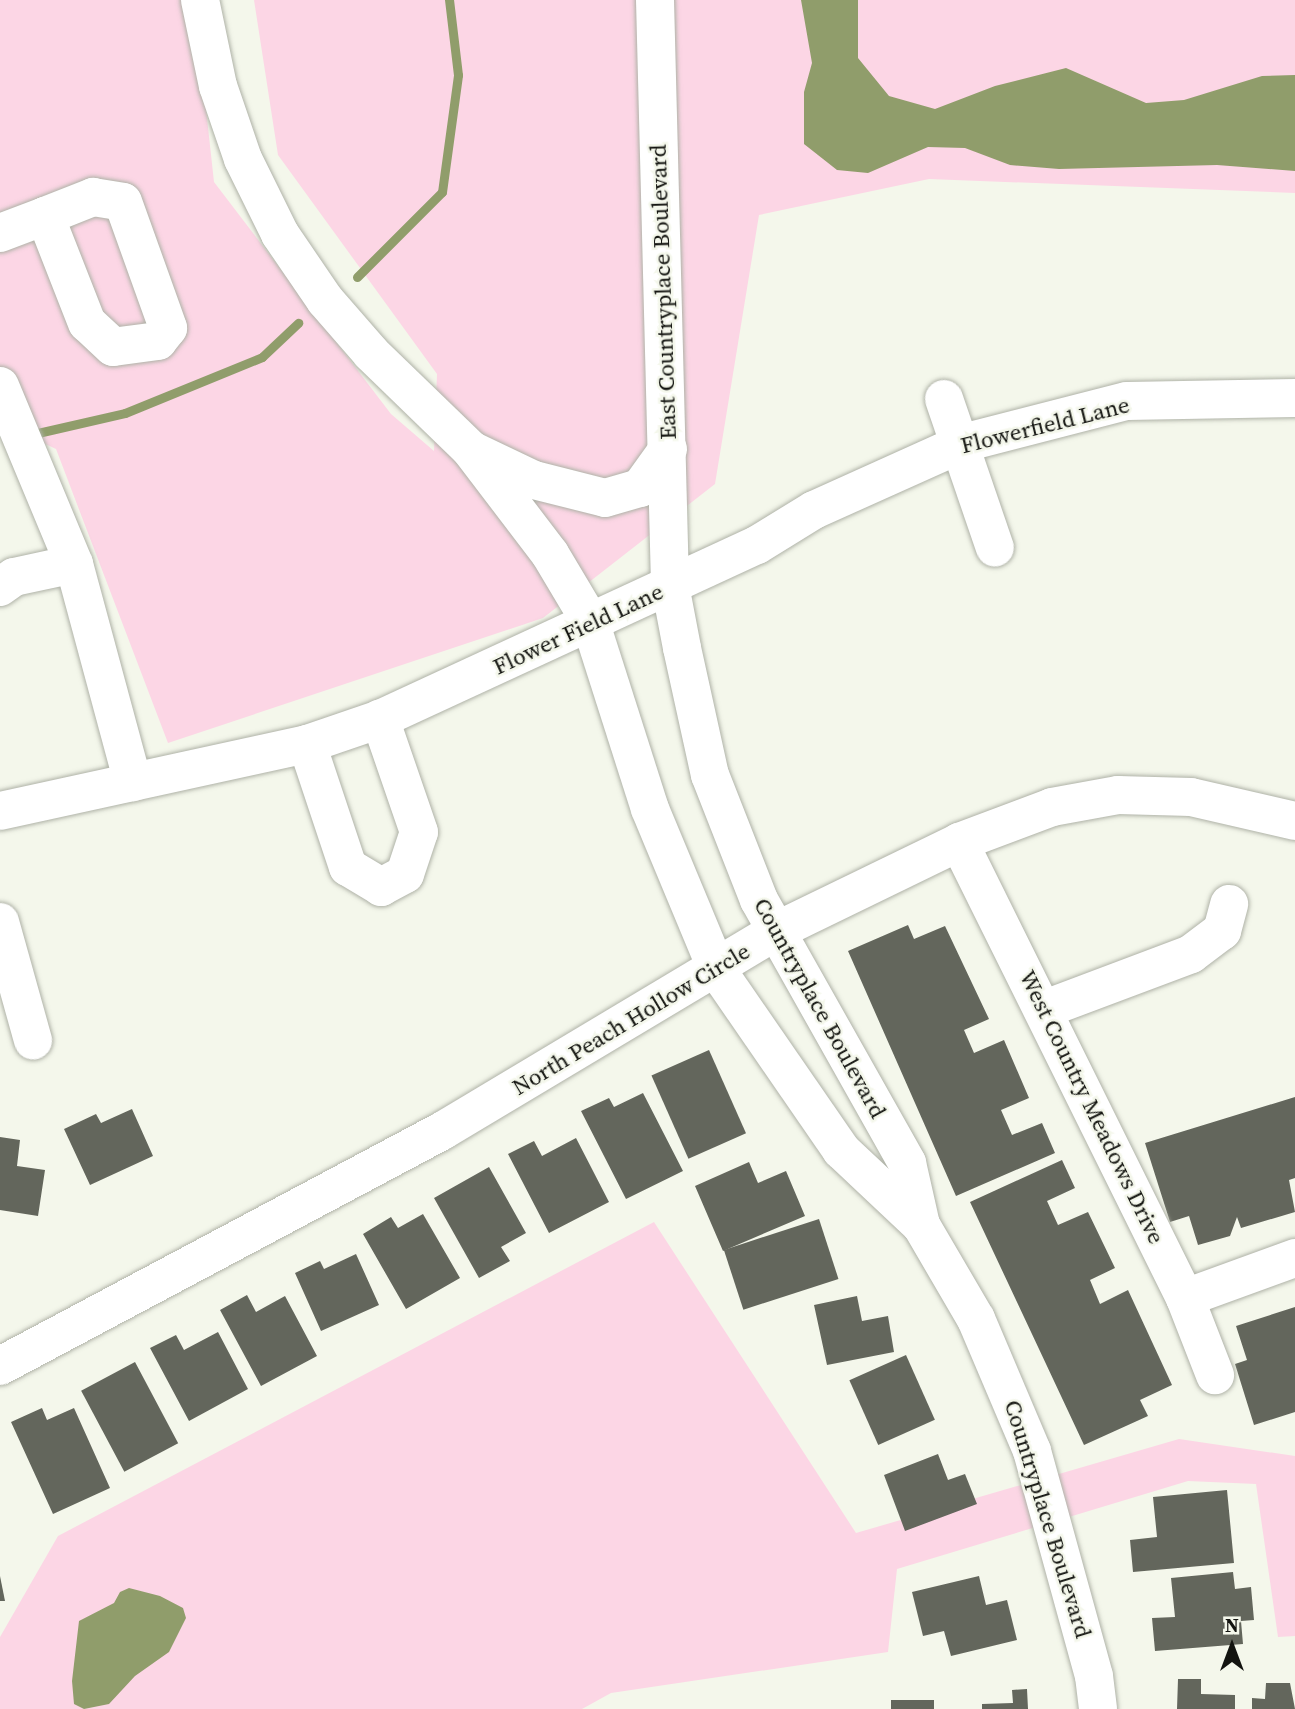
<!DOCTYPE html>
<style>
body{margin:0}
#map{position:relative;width:1295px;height:1709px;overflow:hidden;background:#f4f7eb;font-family:"Source Serif 4",serif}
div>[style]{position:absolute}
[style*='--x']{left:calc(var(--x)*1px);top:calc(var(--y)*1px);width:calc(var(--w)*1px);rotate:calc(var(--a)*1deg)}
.green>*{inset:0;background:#fcd6e5}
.water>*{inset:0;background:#909d6b}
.stream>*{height:9px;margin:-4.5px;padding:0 4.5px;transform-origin:4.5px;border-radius:4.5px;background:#909d6b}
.building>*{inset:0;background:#63665c;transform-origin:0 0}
.roads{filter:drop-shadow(0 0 2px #afb2a7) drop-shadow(0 0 2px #afb2a7)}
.minor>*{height:38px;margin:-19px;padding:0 19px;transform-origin:19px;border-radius:19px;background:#fff}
span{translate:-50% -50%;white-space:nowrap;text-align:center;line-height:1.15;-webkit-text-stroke:5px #f4f7eb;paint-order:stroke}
.street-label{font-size:23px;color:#131410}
.north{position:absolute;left:1197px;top:1611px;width:70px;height:70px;-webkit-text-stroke:5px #f4f7eb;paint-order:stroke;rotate:0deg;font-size:19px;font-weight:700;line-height:28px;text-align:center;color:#131410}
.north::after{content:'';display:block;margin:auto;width:24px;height:32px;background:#131410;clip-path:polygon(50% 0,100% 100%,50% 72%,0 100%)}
</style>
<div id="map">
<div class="green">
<i style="clip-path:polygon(0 0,194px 0,214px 182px,391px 414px,434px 451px,437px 374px,278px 155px,254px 0,1295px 0,1295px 193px,929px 179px,759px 215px,715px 484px,543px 618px,168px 743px,56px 449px,0 423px)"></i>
<i style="clip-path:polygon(654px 1222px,856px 1533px,1179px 1439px,1295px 1456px,1295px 1636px,1278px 1637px,1256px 1484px,1188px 1481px,897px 1569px,888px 1652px,611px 1693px,582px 1709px,0 1709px,0 1637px,58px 1536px)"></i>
</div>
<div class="water">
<i style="clip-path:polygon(801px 0,858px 0,858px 58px,889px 96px,935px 109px,995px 86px,1066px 68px,1146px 103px,1184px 100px,1262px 76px,1295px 75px,1295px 171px,1217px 165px,1059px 169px,1010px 165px,965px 148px,928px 147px,868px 173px,837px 170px,804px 144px,804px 92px,812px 63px)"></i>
<i style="clip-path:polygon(129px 1588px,160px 1596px,183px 1608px,186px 1618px,169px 1652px,135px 1676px,109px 1704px,84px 1709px,74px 1704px,72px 1681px,79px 1621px,114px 1603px,120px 1592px)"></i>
</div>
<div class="stream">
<i style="--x:357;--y:277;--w:120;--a:-45"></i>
<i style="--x:442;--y:192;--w:118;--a:-82.2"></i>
<i style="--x:458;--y:75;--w:76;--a:-96.8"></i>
<i style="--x:29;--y:435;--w:98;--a:-12.9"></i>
<i style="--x:125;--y:413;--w:148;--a:-22.2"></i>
<i style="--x:262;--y:357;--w:50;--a:-43.4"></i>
</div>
<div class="building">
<i style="clip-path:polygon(908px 925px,914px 939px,945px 926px,989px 1019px,964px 1030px,974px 1053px,1004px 1040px,1029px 1098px,1001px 1110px,1012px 1135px,1042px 1123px,1055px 1153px,956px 1196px,848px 951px)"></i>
<i style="left:709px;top:1050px;width:91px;height:63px;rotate:66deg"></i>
<i style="clip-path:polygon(643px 1093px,683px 1171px,626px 1199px,581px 1111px,609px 1098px,614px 1107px)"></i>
<i style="clip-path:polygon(1295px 1097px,1295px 1178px,1289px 1180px,1295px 1212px,1241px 1228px,1237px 1217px,1230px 1236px,1198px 1245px,1189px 1216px,1170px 1222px,1145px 1143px)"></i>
<i style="clip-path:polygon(132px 1109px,153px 1156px,90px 1185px,64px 1129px,96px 1114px,101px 1123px)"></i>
<i style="clip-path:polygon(0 1137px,20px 1140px,17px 1166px,45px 1170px,38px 1216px,0 1210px)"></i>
<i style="clip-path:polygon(576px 1138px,609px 1202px,549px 1233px,508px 1154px,534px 1141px,542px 1156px)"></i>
<i style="clip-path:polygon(1062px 1160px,1075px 1188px,1047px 1201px,1058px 1225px,1088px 1212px,1115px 1268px,1090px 1280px,1100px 1304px,1128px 1290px,1172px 1385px,1140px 1400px,1148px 1416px,1084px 1445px,970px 1202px)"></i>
<i style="clip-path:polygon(749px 1162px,758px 1183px,786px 1171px,805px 1216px,723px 1251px,695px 1186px)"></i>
<i style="clip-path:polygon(489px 1167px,526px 1233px,501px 1247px,510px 1261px,479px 1278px,434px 1198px)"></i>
<i style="clip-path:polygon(423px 1214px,460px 1278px,406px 1309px,363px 1234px,391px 1217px,398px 1228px)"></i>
<i style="left:819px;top:1219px;width:63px;height:100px;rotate:72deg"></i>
<i style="clip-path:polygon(356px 1254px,379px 1305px,321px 1331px,295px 1273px,320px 1261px,324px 1269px)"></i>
<i style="clip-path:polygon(247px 1295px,256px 1312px,285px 1296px,317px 1356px,261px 1386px,220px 1310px)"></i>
<i style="clip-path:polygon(857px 1296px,862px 1321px,888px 1316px,894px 1352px,827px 1365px,814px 1305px)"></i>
<i style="clip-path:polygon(1295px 1307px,1295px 1412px,1254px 1425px,1235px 1364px,1247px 1360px,1236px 1326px)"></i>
<i style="clip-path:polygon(218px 1332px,248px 1389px,189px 1421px,150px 1348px,176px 1335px,184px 1350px)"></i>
<i style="left:906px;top:1355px;width:71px;height:62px;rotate:66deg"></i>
<i style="left:135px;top:1362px;width:92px;height:61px;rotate:62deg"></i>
<i style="clip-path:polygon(42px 1408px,47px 1420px,74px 1408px,110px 1488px,53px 1514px,11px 1422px)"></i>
<i style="clip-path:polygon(938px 1454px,948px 1480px,965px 1474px,977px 1504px,905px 1531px,884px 1475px)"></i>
<i style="clip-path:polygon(1227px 1490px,1234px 1563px,1133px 1572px,1130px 1540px,1157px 1537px,1153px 1497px)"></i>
<i style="clip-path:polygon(1233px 1572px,1235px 1589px,1251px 1587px,1254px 1620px,1241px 1621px,1243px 1644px,1155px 1651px,1152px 1618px,1175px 1617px,1171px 1578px)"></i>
<i style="clip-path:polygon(0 1576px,5px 1601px,0 1601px)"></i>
<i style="clip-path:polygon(979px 1576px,986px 1605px,1007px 1600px,1017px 1640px,951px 1656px,944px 1631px,923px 1636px,912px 1592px)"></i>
<i style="clip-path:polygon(1178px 1679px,1201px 1679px,1201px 1694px,1235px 1695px,1235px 1709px,1177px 1709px)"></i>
<i style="clip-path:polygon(1266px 1683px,1290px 1683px,1295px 1709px,1252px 1709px,1252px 1698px,1265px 1699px)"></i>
<i style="clip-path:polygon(1027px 1689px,1028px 1709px,982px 1709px,982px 1704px,1013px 1703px,1012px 1690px)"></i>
<i style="left:891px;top:1700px;width:43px;height:9px"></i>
</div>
<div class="roads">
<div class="minor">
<i style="--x:200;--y:0;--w:88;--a:78.2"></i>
<i style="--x:218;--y:86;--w:77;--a:71.1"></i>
<i style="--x:243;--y:159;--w:84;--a:63.7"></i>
<i style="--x:280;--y:234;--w:80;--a:55.7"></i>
<i style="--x:325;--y:300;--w:70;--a:49"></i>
<i style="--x:371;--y:353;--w:138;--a:44.1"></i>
<i style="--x:470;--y:449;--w:132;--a:52.7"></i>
<i style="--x:550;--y:554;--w:78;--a:59.2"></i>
<i style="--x:590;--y:621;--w:197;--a:72.3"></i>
<i style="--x:650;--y:809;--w:174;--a:67.4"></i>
<i style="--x:717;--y:970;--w:219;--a:55.4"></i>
<i style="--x:841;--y:1150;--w:110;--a:43.2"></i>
<i style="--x:921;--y:1225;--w:109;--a:59.7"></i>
<i style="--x:976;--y:1319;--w:143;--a:67"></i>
<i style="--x:1032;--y:1451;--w:233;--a:74.6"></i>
<i style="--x:1094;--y:1676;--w:33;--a:83"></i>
<i style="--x:655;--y:0;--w:585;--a:88.53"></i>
<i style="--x:670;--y:585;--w:64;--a:79.2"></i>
<i style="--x:682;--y:648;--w:130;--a:77.6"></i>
<i style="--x:710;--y:775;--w:134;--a:68.6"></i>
<i style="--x:759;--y:900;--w:302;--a:60.6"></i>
<i style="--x:907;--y:1163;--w:64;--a:77.3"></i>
<i style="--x:0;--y:233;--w:48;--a:-20.7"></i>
<i style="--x:45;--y:216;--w:52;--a:-21.6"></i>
<i style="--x:93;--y:197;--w:30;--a:9"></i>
<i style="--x:123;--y:202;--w:134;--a:70.3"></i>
<i style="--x:168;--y:328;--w:16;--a:128"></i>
<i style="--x:158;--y:341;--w:45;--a:172.4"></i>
<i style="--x:113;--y:347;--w:35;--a:-137"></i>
<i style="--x:87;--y:323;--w:115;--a:-111.4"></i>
<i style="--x:0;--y:386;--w:193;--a:67.4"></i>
<i style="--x:944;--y:399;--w:157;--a:71.1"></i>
<i style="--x:475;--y:452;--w:65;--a:25.4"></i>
<i style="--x:534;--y:480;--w:73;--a:14.2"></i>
<i style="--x:605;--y:498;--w:36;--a:-16"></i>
<i style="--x:640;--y:488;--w:48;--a:-54.3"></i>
<i style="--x:0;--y:587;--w:17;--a:-36"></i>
<i style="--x:14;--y:577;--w:61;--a:-12.2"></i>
<i style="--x:74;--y:564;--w:226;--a:74.9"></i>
<i style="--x:307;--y:744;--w:130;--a:71.6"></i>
<i style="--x:348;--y:867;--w:39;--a:31"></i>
<i style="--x:381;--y:887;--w:27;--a:-28"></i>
<i style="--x:405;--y:874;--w:44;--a:-71.6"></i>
<i style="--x:419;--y:832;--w:120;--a:-109"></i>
<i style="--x:0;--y:811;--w:314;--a:-12.3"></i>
<i style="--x:307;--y:744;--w:77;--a:-18.9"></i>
<i style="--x:380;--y:719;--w:415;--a:-24.8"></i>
<i style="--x:757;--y:545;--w:67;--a:-31.6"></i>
<i style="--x:814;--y:510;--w:163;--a:-24.2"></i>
<i style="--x:963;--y:443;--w:169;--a:-14.4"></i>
<i style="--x:1127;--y:401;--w:168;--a:-1"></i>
<i style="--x:959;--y:842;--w:509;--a:63.64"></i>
<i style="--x:1185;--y:1298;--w:83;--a:68.7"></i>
<i style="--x:0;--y:922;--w:123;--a:74.4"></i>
<i style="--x:1045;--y:1009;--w:156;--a:-20.6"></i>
<i style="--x:1191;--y:954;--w:39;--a:-37"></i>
<i style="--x:1222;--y:931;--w:28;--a:-75"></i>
<i style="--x:1185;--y:1298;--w:117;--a:-20"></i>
<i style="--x:0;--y:1366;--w:501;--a:-28"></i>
<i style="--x:442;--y:1131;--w:387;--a:-30.9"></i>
<i style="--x:774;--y:932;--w:206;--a:-25.9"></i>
<i style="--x:959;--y:842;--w:99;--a:-20.6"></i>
<i style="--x:1052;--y:807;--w:67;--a:-10.3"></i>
<i style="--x:1118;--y:795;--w:73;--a:1.6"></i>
<i style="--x:1191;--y:797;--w:107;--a:13"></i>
</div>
</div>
<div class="street-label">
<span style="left:663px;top:292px;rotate:-92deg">East Countryplace Boulevard</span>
<span style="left:1045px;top:425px;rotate:-14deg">Flowerfield Lane</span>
<span style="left:578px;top:629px;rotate:-25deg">Flower Field Lane</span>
<span style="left:820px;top:1008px;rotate:61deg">Countryplace Boulevard</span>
<span style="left:631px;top:1019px;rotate:-31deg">North Peach Hollow Circle</span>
<span style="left:1092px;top:1107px;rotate:64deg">West Country Meadows Drive</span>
<span style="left:1048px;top:1519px;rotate:73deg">Countryplace Boulevard</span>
</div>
<div class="north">N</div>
</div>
